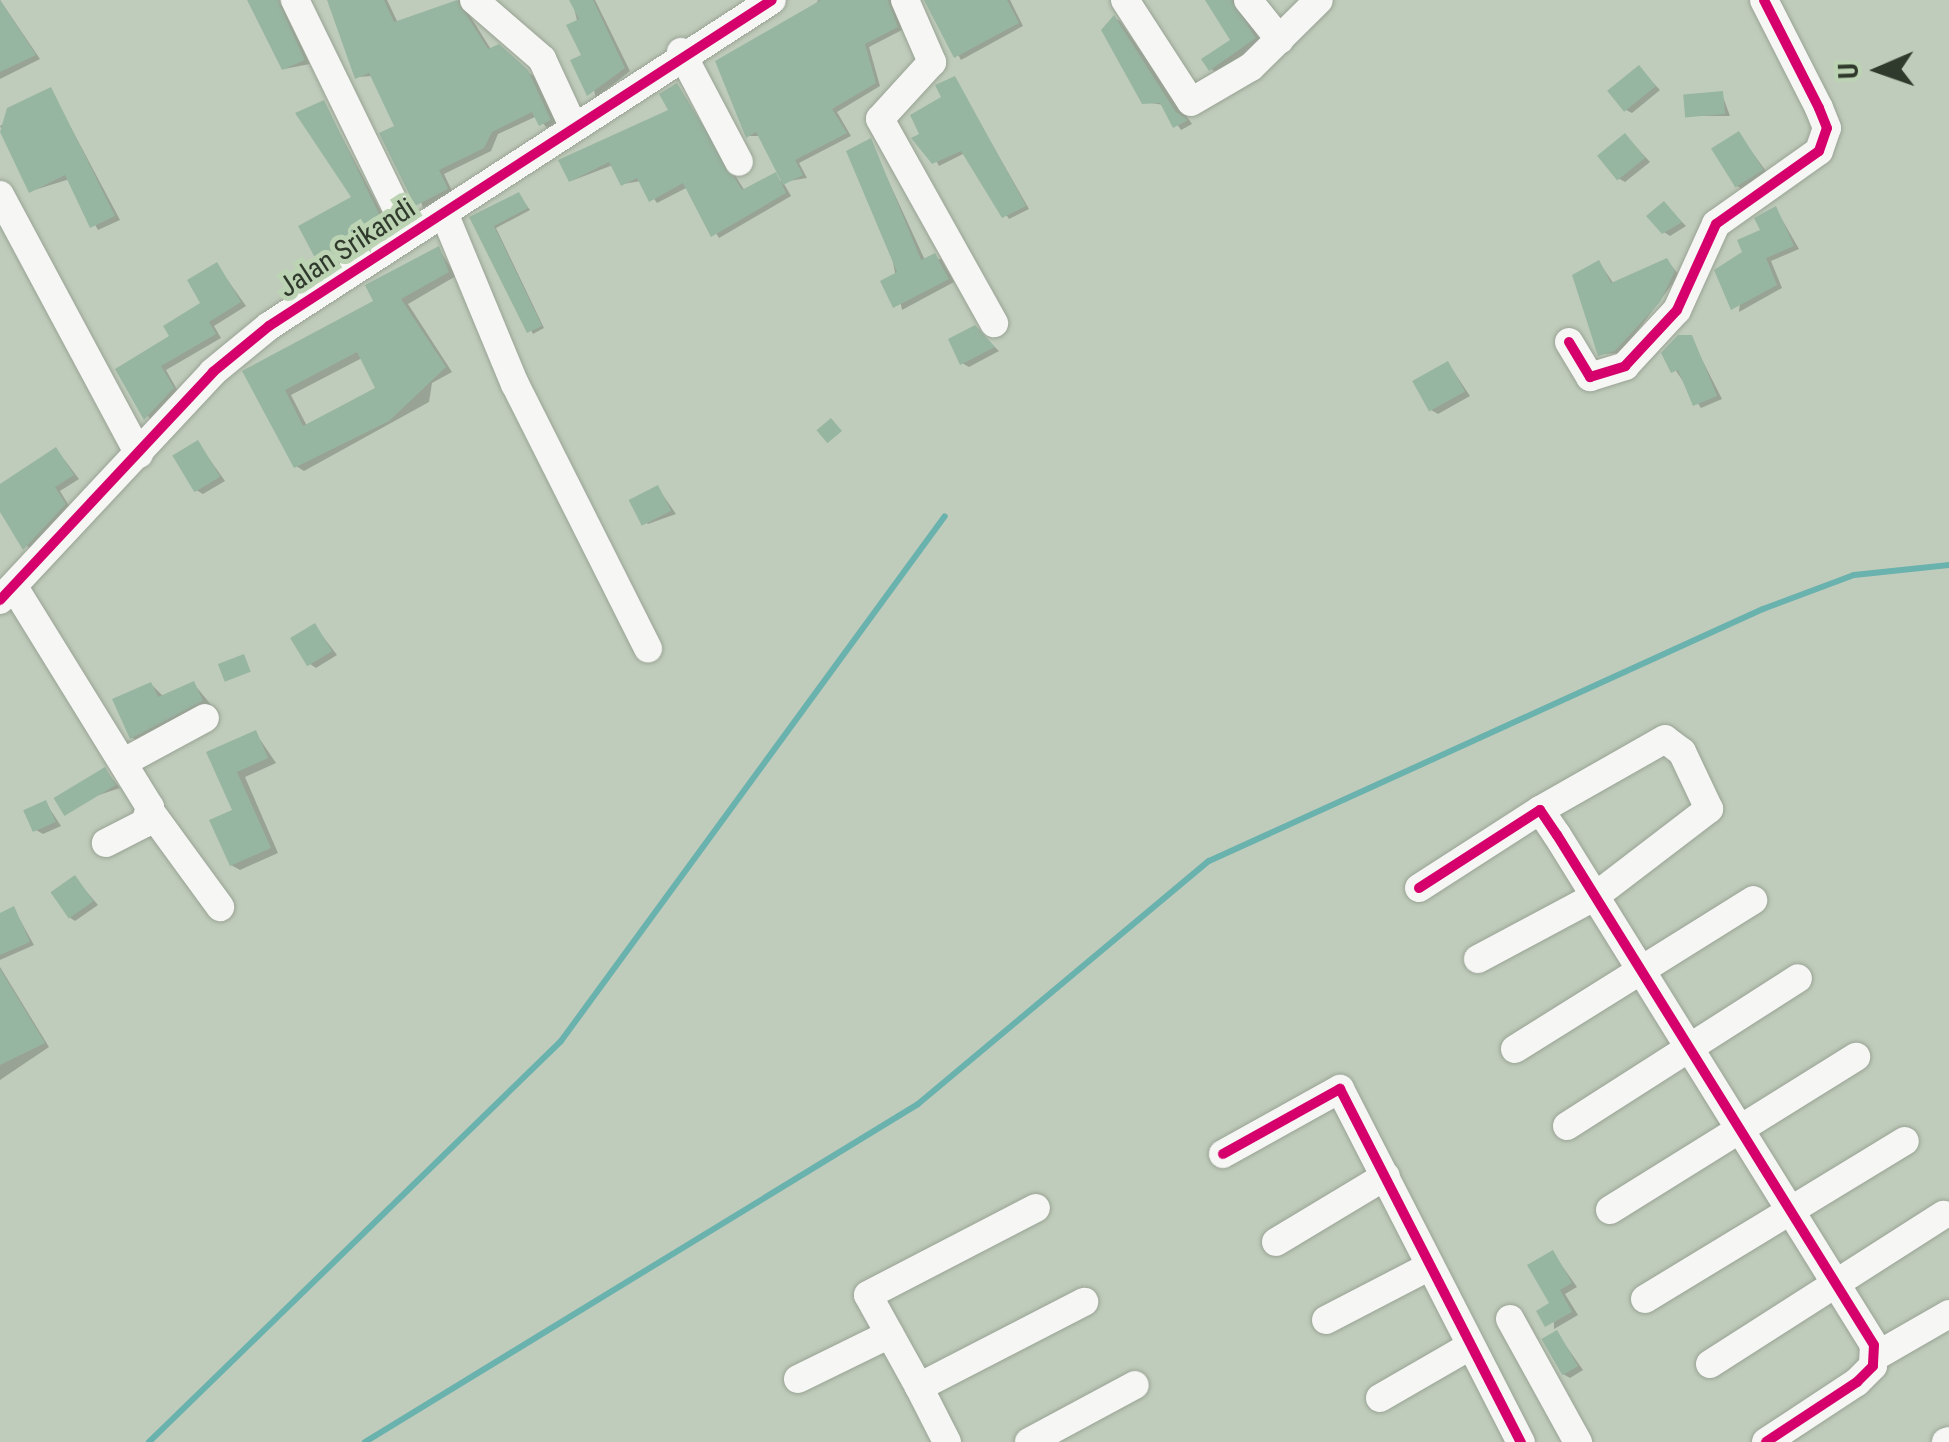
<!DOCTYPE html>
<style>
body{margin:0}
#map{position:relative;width:1949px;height:1442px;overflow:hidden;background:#c0ccbb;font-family:"Roboto Condensed",sans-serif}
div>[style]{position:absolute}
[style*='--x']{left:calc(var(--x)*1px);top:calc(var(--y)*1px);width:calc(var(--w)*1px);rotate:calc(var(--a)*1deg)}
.shadow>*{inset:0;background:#0003}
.stream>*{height:6px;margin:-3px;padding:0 3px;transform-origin:3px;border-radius:3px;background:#6ab2ae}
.building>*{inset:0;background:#97b6a2;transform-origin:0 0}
.roads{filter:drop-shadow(0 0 2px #99a395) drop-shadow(0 0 2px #99a395)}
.minor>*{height:28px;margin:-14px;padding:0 14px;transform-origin:14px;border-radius:14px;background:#f6f7f5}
.cycleway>*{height:10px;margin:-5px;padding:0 5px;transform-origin:5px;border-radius:5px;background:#d6006c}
span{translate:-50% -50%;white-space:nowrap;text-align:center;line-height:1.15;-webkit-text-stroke:10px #bcd4b3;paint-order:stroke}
.street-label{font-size:28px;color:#303a2c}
.north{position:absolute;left:1829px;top:20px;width:100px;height:100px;-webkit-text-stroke:8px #bcd4b3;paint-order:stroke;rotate:268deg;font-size:28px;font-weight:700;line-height:40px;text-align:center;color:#303a2c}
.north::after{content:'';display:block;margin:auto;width:35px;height:45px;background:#303a2c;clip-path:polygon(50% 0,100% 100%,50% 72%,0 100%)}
</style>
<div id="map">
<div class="shadow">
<i style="clip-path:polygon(0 0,40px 59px,0 79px)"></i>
<i style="clip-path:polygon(250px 0,279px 0,310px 64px,284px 69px)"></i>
<i style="clip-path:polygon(329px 0,387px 0,398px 23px,460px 0,492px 51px,534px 76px,556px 123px,547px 128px,537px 116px,498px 134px,491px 151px,444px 174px,453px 193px,423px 208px,398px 127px,373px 76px,357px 77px)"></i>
<i style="clip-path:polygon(572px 0,595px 0,630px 71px,596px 98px)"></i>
<i style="clip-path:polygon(818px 0,895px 0,902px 30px,869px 47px,880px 86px,837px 112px,851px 136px,799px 163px,807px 178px,783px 182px,791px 196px,719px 238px,688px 187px,657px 203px,641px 181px,623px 184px,613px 165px,571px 181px,671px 111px,677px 85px,745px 191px,784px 180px,761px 136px,748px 136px)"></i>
<i style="clip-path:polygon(927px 0,1010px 0,1023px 26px,961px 60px)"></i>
<i style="clip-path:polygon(1208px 0,1239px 0,1261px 42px,1218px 73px,1211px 69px,1234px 40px)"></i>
<i style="clip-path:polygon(1114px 18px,1120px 21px,1192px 124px,1181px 130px,1164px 105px,1144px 102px)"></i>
<i style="clip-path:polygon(1639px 68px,1660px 90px,1632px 113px,1626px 110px)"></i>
<i style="clip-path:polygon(955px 79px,1029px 209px,1009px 219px,965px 153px,939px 166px,922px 135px)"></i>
<i style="clip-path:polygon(51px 90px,120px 220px,98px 230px,70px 179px,31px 191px,0 126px)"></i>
<i style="clip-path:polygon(1722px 94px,1730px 116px,1687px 116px)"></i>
<i style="clip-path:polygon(324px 103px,391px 230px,330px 273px,324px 269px,355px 198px)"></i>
<i style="clip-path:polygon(1739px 134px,1768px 174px,1744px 190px,1737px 186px)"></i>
<i style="clip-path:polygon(1626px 136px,1650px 162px,1625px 182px,1618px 178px)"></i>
<i style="clip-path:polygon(870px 141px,925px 260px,941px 259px,954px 282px,902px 310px)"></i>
<i style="clip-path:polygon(519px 195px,530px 210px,496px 228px,544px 328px,533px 334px,472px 218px)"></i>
<i style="clip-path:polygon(1664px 204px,1686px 226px,1670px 236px,1664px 232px)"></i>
<i style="clip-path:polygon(1776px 209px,1799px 249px,1771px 261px,1782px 288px,1739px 312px,1745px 252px)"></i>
<i style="clip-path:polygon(evenodd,439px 249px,456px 276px,408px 304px,452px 372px,432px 383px,429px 402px,304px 471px,296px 466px,245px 372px,377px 302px,439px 249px,362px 358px,378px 389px,307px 426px,291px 395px,362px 358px)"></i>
<i style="clip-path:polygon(1667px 260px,1679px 275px,1621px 353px,1600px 354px,1599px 262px,1614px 284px)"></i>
<i style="clip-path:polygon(217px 265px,246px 306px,214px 326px,221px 338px,166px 370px,179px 393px,152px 422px,119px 370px,173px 337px,203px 304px)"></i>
<i style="clip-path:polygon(975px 328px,999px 351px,969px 367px,962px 363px)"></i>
<i style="clip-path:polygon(1691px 338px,1722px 399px,1701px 408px,1664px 353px)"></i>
<i style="clip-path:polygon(1448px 363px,1470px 396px,1438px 414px,1431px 410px)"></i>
<i style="clip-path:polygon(198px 443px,225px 481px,203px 494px,196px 490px)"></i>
<i style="clip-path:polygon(57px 450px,79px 479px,60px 491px,71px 509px,31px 551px,0 508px,0 487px)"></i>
<i style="clip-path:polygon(658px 488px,676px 514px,648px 524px,642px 520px)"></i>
<i style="clip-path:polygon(315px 626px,337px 655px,316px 668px,310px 664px)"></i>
<i style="clip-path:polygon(151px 684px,164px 697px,194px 684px,212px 706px,141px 743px,131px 737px)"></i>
<i style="clip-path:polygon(255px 732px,276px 763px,245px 777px,278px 853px,240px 870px,231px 865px,235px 811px,210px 753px)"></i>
<i style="clip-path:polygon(105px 770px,120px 788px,60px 808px)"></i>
<i style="clip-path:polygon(46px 803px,61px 826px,43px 834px,36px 830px)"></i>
<i style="clip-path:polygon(75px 878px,98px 905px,75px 921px,69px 917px)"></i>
<i style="clip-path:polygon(14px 909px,34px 945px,0 960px,0 915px)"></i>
<i style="clip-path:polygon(0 967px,49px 1047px,0 1080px)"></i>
<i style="clip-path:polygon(1553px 1253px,1577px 1287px,1565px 1294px,1578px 1315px,1554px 1329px)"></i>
<i style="clip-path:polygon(1557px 1333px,1583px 1370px,1570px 1378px,1563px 1374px)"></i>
</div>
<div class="stream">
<i style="--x:149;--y:1442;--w:575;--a:-44.22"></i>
<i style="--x:561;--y:1041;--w:650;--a:-53.82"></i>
<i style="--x:365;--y:1442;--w:648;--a:-31.43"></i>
<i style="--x:918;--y:1104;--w:379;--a:-39.9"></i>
<i style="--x:1209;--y:861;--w:609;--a:-24.46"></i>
<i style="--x:1763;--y:609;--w:97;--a:-20.5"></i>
<i style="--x:1854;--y:575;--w:96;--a:-6"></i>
</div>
<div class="building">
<i style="clip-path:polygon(0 0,36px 55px,0 72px)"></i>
<i style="clip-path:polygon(247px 0,278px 0,305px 60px,282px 70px)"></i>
<i style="clip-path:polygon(327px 0,384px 0,394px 22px,457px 0,488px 49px,499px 44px,528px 70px,551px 120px,539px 126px,532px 112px,492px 132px,484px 148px,439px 170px,448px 189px,415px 206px,379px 133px,394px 126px,369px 73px,355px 79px)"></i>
<i style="clip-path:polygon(569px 0,593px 0,625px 68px,587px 96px,570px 60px,581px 55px,566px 25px,579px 19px)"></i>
<i style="clip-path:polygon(821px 0,888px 0,898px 27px,865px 44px,876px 83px,832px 109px,847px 133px,795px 160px,803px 175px,783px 185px,756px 132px,746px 138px,715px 61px)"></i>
<i style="clip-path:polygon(924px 0,1007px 0,1019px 23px,954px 58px)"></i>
<i style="clip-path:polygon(1205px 0,1231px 0,1256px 38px,1209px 71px,1201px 59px,1230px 40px)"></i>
<i style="clip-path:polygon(1114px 15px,1176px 112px,1188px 120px,1173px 128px,1160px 103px,1142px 104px,1101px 30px)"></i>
<i style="left:1639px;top:65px;width:27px;height:41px;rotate:51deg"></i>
<i style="clip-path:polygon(955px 76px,1026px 206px,1002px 218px,961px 151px,932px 164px,911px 138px,919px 134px,910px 115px,941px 97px,935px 85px)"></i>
<i style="clip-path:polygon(677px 83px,742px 190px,776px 172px,786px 193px,711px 237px,683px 183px,649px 202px,637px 178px,621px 186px,609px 162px,569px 182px,558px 160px,668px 110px,659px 94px)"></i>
<i style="clip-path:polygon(51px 87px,115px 216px,90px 228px,65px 175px,29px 193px,0 132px,7px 108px)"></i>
<i style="left:1723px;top:91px;width:23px;height:40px;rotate:85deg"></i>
<i style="clip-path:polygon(324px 100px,385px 226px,322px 271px,298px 226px,351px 197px,295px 113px)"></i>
<i style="left:1739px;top:131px;width:46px;height:33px;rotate:58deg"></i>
<i style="left:1625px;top:133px;width:32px;height:36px;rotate:51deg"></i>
<i style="clip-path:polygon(871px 138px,921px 260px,935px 253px,949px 279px,893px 308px,880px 281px,897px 272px,846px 151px)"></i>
<i style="clip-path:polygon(519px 192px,528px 208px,494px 226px,542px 326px,527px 333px,469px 217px)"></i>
<i style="clip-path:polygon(1664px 201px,1682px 222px,1662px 234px,1646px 216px)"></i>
<i style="clip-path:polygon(1776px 206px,1794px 246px,1766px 258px,1777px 285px,1731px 310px,1714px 270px,1742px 252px,1737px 240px,1760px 230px,1754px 218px)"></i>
<i style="clip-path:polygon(evenodd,439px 246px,449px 272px,401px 299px,446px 367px,389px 421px,294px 468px,242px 371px,373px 301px,365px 285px,439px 246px,357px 352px,375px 388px,303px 426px,285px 390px,357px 352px)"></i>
<i style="clip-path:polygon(1667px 258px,1675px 271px,1660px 302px,1615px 351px,1598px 356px,1572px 275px,1599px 260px,1611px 283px)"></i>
<i style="clip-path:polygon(217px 262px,241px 302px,209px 322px,216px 334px,161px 366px,174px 388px,144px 420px,115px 369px,169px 336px,163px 326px,200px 303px,187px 280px)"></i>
<i style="clip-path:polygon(975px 325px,995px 347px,960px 365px,948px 339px)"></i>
<i style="clip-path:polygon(1678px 335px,1692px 335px,1717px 396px,1693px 406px,1678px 370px,1671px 373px,1661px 353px)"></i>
<i style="left:1448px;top:361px;width:35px;height:41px;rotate:61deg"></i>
<i style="left:831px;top:418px;width:17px;height:19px;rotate:50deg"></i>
<i style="left:198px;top:440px;width:43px;height:30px;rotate:59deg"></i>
<i style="clip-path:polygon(56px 447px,74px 475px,55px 487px,66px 504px,23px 550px,0 512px,0 484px)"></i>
<i style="left:658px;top:485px;width:29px;height:33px;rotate:63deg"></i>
<i style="left:315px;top:623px;width:33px;height:29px;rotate:59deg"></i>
<i style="left:244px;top:654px;width:19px;height:28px;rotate:69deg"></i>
<i style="clip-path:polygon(194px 681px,203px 701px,130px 739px,112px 699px,151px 682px,158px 697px)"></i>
<i style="clip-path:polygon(256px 730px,268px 758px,237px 772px,271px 848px,230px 866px,209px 820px,232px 810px,206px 752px)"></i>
<i style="left:105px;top:767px;width:21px;height:60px;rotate:59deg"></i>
<i style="left:46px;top:800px;width:24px;height:25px;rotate:66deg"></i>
<i style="left:75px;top:875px;width:32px;height:30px;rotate:55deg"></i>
<i style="clip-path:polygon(14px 906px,30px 942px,0 955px,0 913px)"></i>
<i style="clip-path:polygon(0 969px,45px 1043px,0 1065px)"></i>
<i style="clip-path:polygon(1553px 1250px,1572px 1283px,1560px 1290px,1572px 1312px,1545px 1327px,1536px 1311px,1549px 1303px,1527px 1265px)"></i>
<i style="left:1557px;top:1330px;width:42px;height:18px;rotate:60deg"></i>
</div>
<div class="roads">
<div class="minor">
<i style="--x:295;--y:0;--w:260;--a:64"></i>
<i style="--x:474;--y:0;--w:90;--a:40.9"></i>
<i style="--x:542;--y:59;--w:76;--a:65.1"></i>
<i style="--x:905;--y:0;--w:68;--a:66.5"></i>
<i style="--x:932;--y:62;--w:77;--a:132.4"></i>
<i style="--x:880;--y:119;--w:234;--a:60.8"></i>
<i style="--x:1125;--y:0;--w:121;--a:57.1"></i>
<i style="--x:1191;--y:102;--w:69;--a:-30.3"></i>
<i style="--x:1251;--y:67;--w:95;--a:-44.6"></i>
<i style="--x:1248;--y:0;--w:51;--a:51.3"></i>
<i style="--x:681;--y:52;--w:124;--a:62.2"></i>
<i style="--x:0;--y:195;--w:294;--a:61.8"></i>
<i style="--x:444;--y:213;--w:185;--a:67.5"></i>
<i style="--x:515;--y:384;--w:296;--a:63.3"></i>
<i style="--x:1569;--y:342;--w:41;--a:59"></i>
<i style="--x:1590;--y:377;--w:37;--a:-17"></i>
<i style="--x:1625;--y:366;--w:76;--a:-47.1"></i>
<i style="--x:1677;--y:310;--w:94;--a:-65.6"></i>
<i style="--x:1716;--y:224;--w:126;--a:-35.3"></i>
<i style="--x:1819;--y:151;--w:24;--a:-71"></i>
<i style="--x:1827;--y:128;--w:22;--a:-112"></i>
<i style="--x:1819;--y:108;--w:121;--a:-117"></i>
<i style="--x:14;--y:587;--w:259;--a:58.3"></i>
<i style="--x:150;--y:807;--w:17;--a:107"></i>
<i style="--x:145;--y:823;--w:44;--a:152.9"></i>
<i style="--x:0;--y:600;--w:312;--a:-46.9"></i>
<i style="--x:213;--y:372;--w:72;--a:-39.4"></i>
<i style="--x:269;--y:326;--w:599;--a:-32.95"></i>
<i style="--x:124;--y:762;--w:92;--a:-28.5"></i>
<i style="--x:153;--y:815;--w:114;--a:53.9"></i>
<i style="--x:1419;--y:888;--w:144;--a:-32.8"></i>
<i style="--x:1540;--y:810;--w:30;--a:56"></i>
<i style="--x:1557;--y:835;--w:600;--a:58.14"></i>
<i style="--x:1874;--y:1345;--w:21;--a:93"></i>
<i style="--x:1873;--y:1366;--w:23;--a:135"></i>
<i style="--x:1857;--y:1382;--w:109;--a:146.6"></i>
<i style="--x:1478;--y:959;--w:132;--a:-28.1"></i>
<i style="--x:1594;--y:897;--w:145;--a:-37.4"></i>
<i style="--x:1709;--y:809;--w:63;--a:-115.3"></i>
<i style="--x:1682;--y:752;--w:21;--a:-143"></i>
<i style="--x:1665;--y:739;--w:144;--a:150.4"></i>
<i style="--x:1515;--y:1049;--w:281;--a:-32"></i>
<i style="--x:1567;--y:1126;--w:274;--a:-32.6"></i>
<i style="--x:1223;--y:1154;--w:134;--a:-29.1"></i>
<i style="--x:1340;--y:1089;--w:397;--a:62.9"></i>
<i style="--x:1610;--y:1210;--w:290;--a:-31.9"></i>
<i style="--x:1276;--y:1242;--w:128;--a:-31"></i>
<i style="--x:1645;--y:1299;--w:304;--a:-31.3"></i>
<i style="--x:1510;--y:1319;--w:141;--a:61.1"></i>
<i style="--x:1326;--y:1320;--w:117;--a:-27.4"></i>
<i style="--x:1876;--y:1356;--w:84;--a:-29.9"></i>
<i style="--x:1710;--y:1364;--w:277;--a:-32.6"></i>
<i style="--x:798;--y:1379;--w:102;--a:-26.1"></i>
<i style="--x:919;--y:1387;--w:105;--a:-119"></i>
<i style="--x:868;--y:1295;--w:189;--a:-27.4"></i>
<i style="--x:1380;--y:1398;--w:104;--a:-30"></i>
<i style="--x:947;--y:1442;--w:62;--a:-117"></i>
<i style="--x:919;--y:1387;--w:186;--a:-27.3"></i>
<i style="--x:1029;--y:1442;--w:120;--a:-28.3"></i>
<i style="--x:1946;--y:1442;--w:3;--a:-18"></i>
</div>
</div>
<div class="cycleway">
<i style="--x:1569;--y:342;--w:41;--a:59"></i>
<i style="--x:1590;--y:377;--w:37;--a:-17"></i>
<i style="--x:1625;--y:366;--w:76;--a:-47.1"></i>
<i style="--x:1677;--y:310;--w:94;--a:-65.6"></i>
<i style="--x:1716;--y:224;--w:126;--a:-35.3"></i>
<i style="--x:1819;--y:151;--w:24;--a:-71"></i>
<i style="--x:1827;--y:128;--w:22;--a:-112"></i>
<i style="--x:1819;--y:108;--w:121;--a:-117"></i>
<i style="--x:0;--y:600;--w:312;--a:-46.9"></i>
<i style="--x:213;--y:372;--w:72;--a:-39.4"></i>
<i style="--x:269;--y:326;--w:599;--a:-32.95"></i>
<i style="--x:1419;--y:888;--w:144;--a:-32.8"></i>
<i style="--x:1540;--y:810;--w:30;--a:56"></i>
<i style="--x:1557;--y:835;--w:600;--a:58.14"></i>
<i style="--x:1874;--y:1345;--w:21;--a:93"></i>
<i style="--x:1873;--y:1366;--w:23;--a:135"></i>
<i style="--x:1857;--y:1382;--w:109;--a:146.6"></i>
<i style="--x:1223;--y:1154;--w:134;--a:-29.1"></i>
<i style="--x:1340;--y:1089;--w:397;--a:62.9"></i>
</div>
<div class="street-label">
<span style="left:347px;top:248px;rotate:-33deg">Jalan Srikandi</span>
</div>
<div class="north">U</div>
</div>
